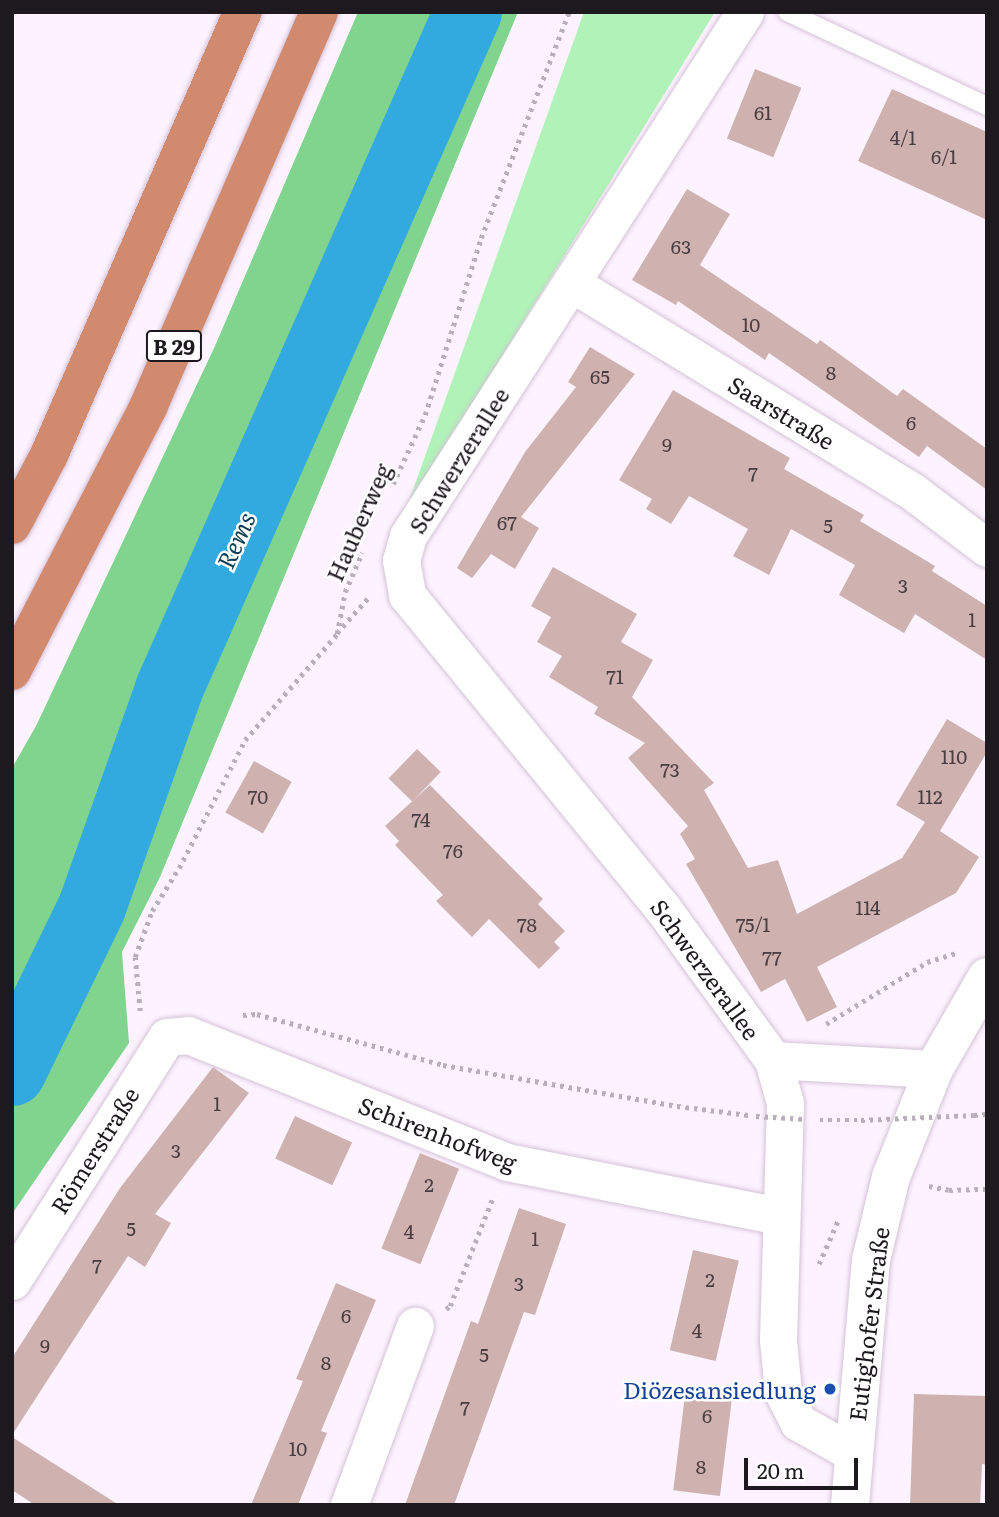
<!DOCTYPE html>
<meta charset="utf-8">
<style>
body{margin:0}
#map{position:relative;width:999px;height:1517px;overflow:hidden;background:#fdf2ff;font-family:Literata,serif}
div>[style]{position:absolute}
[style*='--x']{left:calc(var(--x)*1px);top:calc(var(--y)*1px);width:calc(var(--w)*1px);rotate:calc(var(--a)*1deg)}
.green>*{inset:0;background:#b0f2b7}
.forest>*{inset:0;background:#81d48d}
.river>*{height:68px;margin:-34px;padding:0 34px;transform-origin:34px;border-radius:34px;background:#32aae0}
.building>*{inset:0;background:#cfb2af;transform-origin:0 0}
.path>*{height:4.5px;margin-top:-2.25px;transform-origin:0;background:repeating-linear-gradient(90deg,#b8afba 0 3.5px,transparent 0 8.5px)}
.roads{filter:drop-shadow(0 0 2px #d3c2d7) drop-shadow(0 0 2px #d3c2d7)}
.service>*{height:18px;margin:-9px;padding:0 9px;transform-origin:9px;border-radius:9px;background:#fff}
.minor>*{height:37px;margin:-18.5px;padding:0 18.5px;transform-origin:18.5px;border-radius:18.5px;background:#fff}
.tertiary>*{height:38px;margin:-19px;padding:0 19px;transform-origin:19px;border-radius:19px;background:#fff}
.trunk>*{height:38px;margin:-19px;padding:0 19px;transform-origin:19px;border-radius:19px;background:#d28a6e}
.path-bridge>*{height:4.5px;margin-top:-2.25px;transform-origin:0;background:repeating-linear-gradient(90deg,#b8afba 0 3.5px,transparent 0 8.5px)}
.dots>*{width:19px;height:19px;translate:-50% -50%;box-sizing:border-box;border:4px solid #fff;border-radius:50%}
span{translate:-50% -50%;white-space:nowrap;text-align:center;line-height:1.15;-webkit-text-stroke:5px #fff;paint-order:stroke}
.number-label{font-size:19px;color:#4a3e43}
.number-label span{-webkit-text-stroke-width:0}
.shield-label span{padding:2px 5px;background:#fff;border:2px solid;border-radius:5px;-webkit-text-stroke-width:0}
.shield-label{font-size:21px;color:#1e181f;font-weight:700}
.street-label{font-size:23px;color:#1e181f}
.transit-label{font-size:23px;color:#164399}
.right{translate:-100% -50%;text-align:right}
.water-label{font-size:24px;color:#0d3e55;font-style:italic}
.frame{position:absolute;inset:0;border:14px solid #1e181f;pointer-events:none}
.scale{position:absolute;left:744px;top:1458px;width:114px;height:32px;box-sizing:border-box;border:4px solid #1e181f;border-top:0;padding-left:9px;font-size:21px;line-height:24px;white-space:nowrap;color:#1e181f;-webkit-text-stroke:5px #fff;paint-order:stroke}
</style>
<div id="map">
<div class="green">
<i style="clip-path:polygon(584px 12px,715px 12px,404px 515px)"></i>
</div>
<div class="forest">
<i style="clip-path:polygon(358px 12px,518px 12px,160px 877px,122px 952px,129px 1043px,12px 1214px,12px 768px,36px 726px,215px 346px)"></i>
</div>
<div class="river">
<i style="--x:12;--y:1072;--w:183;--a:-64.1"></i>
<i style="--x:92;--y:907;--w:231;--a:-70.5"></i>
<i style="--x:169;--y:689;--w:740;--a:-66.17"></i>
</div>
<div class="building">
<i style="left:755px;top:69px;width:50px;height:75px;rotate:22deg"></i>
<i style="clip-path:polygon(892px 89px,987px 132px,987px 220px,858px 161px)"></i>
<i style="clip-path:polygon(687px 189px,730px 214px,700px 265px,817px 344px,820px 340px,897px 396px,903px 389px,987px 449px,987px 490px,927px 446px,919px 457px,769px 353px,765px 360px,678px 301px,676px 305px,632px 280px)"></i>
<i style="clip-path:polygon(590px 347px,635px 374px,521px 517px,539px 528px,515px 569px,491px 554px,472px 578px,457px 568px,525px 452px,576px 387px,568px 382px)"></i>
<i style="clip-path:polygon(673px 390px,790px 458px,784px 469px,864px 515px,860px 521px,935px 566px,932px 571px,987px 606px,987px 660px,915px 614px,904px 633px,839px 595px,855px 565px,791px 529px,769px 575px,733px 556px,748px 529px,689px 496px,671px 524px,646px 509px,652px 499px,619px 480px)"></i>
<i style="clip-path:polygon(553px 567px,637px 614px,621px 642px,653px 660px,632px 697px,714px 783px,704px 790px,748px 868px,778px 860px,797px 914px,902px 858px,925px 822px,896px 805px,947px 719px,987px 743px,987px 752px,940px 831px,979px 857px,956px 893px,817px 967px,837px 1007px,807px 1022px,785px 979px,761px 992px,686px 864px,695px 859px,680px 834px,688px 826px,628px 758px,645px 743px,594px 714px,598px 707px,549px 677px,562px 656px,537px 642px,551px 617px,531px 606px)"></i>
<i style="left:417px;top:749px;width:33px;height:41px;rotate:44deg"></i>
<i style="left:254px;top:761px;width:43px;height:59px;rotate:29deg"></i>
<i style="clip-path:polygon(430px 785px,543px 899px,538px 904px,565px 931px,554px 942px,560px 948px,539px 969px,489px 919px,472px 937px,436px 901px,443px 895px,395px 845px,399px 841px,385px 826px)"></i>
<i style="clip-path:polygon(213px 1067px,249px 1093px,155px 1214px,171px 1223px,145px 1267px,128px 1256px,12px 1435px,12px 1358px,120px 1188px)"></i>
<i style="left:295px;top:1116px;width:63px;height:47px;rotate:25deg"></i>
<i style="left:420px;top:1153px;width:42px;height:103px;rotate:22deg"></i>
<i style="clip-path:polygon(519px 1208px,566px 1224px,535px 1315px,524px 1312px,454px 1505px,405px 1505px,471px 1321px,478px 1324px)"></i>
<i style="left:693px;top:1250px;width:47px;height:103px;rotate:13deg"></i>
<i style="clip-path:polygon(336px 1283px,376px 1300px,321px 1431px,327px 1433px,298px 1505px,251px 1505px,303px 1381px,296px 1379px)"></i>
<i style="left:686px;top:1387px;width:47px;height:104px;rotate:7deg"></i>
<i style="clip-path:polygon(914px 1394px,987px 1396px,987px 1465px,982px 1464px,980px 1505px,910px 1505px)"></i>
<i style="clip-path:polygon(12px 1437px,119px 1505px,35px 1505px,12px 1490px)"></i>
</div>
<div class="path">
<i style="--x:393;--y:484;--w:76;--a:-65.1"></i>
<i style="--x:425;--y:415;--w:186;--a:-72.4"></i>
<i style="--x:481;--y:238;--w:243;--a:-68.7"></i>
<i style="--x:337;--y:633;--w:48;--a:-48.4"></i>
<i style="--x:140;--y:1011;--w:54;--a:-95.3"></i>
<i style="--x:135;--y:957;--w:49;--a:-69.7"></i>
<i style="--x:152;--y:911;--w:51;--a:-57.9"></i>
<i style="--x:179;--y:868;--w:144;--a:-62.7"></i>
<i style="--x:245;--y:740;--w:140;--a:-49"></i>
<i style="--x:337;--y:634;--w:43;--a:-79.2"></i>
<i style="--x:345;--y:592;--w:43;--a:-66.4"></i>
<i style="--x:243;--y:1015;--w:14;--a:-4"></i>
<i style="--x:257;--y:1014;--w:193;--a:15.3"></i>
<i style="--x:443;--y:1065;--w:238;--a:9.9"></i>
<i style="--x:677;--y:1106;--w:72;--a:7.2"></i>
<i style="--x:826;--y:1024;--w:119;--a:-31.5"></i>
<i style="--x:927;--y:962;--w:30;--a:-17"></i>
<i style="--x:974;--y:1115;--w:13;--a:-4"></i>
<i style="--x:820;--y:1120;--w:41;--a:0"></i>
<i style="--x:929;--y:1186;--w:20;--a:11"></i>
<i style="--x:949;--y:1190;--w:38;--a:-2"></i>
<i style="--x:819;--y:1264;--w:50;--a:-66.5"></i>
<i style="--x:446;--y:1309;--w:5;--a:-37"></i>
<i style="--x:450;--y:1306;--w:119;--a:-68.4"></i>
</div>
<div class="roads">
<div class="service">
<i style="--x:787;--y:12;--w:221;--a:25.2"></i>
</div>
<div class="minor">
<i style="--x:745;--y:12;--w:623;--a:122.75"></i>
<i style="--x:408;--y:536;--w:25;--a:106"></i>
<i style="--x:401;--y:560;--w:36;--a:80"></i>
<i style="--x:407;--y:595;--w:402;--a:50.8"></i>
<i style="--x:661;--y:906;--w:190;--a:54"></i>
<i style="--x:773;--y:1060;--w:45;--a:74.4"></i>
<i style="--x:785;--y:1103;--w:237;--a:91.7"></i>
<i style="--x:778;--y:1340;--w:52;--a:84.5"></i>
<i style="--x:783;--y:1392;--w:34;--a:63"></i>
<i style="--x:798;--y:1422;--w:63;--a:29.4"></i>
<i style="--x:571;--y:283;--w:401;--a:31.4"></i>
<i style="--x:913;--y:492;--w:93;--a:37.1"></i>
<i style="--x:773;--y:1060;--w:161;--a:3.2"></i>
<i style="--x:12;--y:1281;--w:289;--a:-57.6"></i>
<i style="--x:167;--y:1037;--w:21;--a:-5"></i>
<i style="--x:188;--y:1035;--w:343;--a:21.7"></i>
<i style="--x:507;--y:1162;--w:278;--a:11.2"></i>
<i style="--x:349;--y:1505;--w:191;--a:-69.8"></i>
</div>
<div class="tertiary">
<i style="--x:850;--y:1505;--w:246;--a:-85.1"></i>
<i style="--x:871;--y:1260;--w:85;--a:-76.5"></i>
<i style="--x:891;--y:1177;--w:116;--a:-68.3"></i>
<i style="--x:934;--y:1069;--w:106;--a:-60.1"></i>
</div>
<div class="trunk">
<i style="--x:12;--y:525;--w:79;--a:-62.1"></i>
<i style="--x:49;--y:455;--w:484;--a:-66.4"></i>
<i style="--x:12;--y:671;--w:299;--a:-62.7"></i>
<i style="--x:149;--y:405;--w:428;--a:-66.6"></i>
</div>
</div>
<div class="path-bridge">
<i style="--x:756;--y:1116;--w:49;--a:3.5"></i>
<i style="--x:861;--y:1120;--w:113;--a:-2.5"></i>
</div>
<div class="dots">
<i style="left:830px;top:1389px;background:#1a4fb4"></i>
</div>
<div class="number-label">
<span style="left:763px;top:113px">61</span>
<span style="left:903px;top:138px">4/1</span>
<span style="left:944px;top:157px">6/1</span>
<span style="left:681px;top:247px">63</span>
<span style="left:751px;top:325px">10</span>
<span style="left:831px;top:373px">8</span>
<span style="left:600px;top:377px">65</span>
<span style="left:911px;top:423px">6</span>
<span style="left:667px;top:445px">9</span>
<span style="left:753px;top:474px">7</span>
<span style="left:507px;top:523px">67</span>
<span style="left:828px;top:526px">5</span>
<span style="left:903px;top:586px">3</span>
<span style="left:972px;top:620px">1</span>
<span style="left:615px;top:677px">71</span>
<span style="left:954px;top:757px">110</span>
<span style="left:670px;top:770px">73</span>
<span style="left:258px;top:797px">70</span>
<span style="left:930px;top:797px">112</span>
<span style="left:421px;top:820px">74</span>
<span style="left:453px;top:851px">76</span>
<span style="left:868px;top:908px">114</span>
<span style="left:527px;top:925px">78</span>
<span style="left:753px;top:925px">75/1</span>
<span style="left:772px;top:958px">77</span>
<span style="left:217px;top:1104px">1</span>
<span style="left:176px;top:1151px">3</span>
<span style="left:429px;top:1185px">2</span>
<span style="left:131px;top:1229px">5</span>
<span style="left:409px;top:1232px">4</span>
<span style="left:535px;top:1239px">1</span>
<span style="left:97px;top:1266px">7</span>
<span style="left:710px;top:1280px">2</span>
<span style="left:519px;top:1284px">3</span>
<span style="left:346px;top:1316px">6</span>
<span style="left:697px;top:1331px">4</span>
<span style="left:45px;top:1346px">9</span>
<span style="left:484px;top:1355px">5</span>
<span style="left:326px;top:1363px">8</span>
<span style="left:465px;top:1408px">7</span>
<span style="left:707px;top:1416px">6</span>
<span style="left:298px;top:1449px">10</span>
<span style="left:701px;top:1467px">8</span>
</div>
<div class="shield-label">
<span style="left:174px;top:346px">B 29</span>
</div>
<div class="street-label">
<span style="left:782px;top:412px;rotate:31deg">Saarstraße</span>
<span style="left:458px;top:460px;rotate:-58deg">Schwerzerallee</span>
<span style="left:358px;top:522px;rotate:-66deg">Hauberweg</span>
<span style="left:706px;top:969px;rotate:54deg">Schwerzerallee</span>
<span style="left:438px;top:1133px;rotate:21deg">Schirenhofweg</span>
<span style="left:94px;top:1150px;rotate:-58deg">Römerstraße</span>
<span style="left:868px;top:1324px;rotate:-83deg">Eutighofer Straße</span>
</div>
<div class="transit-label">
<span class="right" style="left:816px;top:1389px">Diözesansiedlung</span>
</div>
<div class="water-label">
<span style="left:235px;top:540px;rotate:-66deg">Rems</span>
</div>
<div class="frame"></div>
<div class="scale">20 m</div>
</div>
